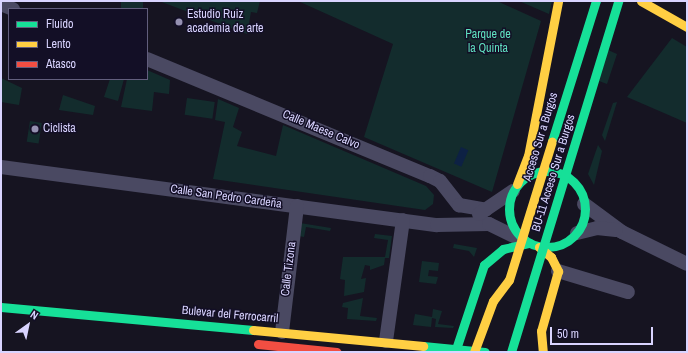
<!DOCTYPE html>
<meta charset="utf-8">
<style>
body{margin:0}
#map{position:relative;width:688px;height:353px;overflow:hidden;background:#161421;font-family:"Archivo Narrow",sans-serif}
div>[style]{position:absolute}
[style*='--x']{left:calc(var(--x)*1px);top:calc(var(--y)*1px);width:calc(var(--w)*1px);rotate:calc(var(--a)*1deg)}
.green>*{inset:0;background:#132c2d;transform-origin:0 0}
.water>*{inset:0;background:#0d2144;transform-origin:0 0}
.street>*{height:14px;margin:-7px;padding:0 7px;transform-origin:7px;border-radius:7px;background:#4a4962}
.fast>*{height:9px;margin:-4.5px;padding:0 4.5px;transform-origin:4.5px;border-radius:4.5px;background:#16e098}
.fast>.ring{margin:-4.5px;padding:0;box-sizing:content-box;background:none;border:9px solid #16e098;border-radius:50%}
.slow>*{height:9px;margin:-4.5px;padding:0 4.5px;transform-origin:4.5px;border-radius:4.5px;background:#ffcf43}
.jam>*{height:9px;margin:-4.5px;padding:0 4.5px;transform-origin:4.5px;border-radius:4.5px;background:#f24e42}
.fast-bridge>*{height:9px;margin:-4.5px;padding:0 4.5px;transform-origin:4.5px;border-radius:4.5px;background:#16e098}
.slow-bridge>*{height:9px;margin:-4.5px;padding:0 4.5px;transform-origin:4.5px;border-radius:4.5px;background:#ffcf43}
.dots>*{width:11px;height:11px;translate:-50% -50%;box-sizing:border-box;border:2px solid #130f26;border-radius:50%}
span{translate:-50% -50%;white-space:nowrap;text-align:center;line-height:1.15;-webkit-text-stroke:3px #130f26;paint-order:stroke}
.poi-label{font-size:12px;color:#d9d4ff}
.left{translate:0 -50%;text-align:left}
.park-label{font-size:12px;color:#5fe0c0}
.street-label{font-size:12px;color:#d9d4ff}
.frame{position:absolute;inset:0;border:2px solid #d9d4ff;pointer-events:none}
.legend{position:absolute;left:8px;top:8px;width:140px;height:72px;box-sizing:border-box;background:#130f26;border:1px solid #625e7d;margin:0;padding:5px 7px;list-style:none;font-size:12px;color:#d9d4ff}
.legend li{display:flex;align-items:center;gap:8px;height:20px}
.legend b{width:20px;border:1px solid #625e7d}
.north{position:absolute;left:8px;top:305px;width:40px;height:40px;-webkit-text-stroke:3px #130f26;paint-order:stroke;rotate:33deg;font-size:11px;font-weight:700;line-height:16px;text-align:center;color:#d9d4ff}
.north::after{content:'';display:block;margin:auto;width:14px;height:18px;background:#d9d4ff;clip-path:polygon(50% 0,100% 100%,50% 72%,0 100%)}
.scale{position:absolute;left:550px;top:327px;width:103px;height:18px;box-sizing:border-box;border:2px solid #d9d4ff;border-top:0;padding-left:5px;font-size:12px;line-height:14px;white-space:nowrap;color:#d9d4ff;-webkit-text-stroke:3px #130f26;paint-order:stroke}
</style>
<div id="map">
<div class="green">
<i style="left:121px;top:1px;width:22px;height:8px"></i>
<i style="clip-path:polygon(159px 1px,260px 1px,257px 13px,251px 12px,247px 34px)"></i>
<i style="clip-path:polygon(298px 1px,497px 1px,541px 21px,492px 192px,364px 137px,393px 44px)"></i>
<i style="clip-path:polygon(519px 1px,552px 1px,549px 14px)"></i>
<i style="clip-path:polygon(672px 38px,687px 47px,687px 123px,627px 97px)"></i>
<i style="clip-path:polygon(608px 50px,617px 54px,607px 84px,599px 81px)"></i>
<i style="clip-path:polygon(147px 70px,170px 80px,169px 94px,154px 92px,152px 111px,121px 107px,127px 79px,147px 79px)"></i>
<i style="clip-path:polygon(1px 78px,22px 88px,19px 105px,1px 102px)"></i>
<i style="clip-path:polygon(110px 79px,124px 79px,118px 101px,104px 97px)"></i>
<i style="clip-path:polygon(63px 95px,95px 106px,93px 115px,59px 110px)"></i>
<i style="left:187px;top:98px;width:28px;height:17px;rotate:8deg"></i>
<i style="clip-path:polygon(218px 99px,239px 108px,233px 127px,242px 132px,237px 146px,276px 156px,283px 125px,426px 186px,434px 195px,433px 204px,425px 210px,213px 179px,225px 122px,215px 120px)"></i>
<i style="clip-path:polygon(617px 102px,605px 141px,602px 135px,613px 103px)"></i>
<i style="left:30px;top:121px;width:12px;height:21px;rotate:9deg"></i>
<i style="clip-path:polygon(598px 145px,602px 151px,594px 185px,588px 174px)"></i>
<i style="clip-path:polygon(300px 223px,331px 228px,330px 231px,306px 227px,304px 237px,299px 236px)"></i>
<i style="clip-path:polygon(375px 234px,392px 236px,389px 258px,385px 258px,384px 265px,370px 270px,370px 266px,365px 265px,361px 279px,366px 278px,364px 292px,344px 296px,345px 280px,340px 279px,343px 257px,385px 257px,388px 240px,374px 238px)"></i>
<i style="clip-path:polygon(454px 244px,477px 248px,474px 257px,469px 251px,453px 248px)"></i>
<i style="clip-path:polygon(422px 261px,439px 263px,438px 271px,429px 270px,428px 276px,438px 277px,436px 284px,419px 282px)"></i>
<i style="clip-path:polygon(363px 298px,360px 316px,377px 318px,376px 321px,347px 319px,348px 308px,342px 307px,343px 303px)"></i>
<i style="clip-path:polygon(433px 309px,442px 311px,438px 324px,454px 326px,453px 328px,435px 327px,436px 319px,432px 318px,431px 327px,413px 325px,415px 314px,432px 317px)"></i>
</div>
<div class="water">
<i style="left:461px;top:147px;width:8px;height:18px;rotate:23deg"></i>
</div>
<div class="street">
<i style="--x:1;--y:4;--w:13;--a:23"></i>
<i style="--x:147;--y:59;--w:306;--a:22.5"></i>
<i style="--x:430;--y:176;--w:11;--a:27"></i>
<i style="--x:440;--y:181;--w:31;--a:52"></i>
<i style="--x:459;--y:205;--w:27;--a:10"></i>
<i style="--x:1;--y:167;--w:440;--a:7.6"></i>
<i style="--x:437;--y:225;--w:52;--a:-1.1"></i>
<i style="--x:489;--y:224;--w:37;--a:26"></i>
<i style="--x:584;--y:204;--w:47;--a:36.4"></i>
<i style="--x:622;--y:232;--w:72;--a:26.2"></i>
<i style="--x:479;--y:214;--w:41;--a:-34.1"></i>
<i style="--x:577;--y:233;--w:21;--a:-14"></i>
<i style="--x:597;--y:228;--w:19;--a:6"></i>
<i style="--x:558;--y:271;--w:73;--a:16.7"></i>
<i style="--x:282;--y:332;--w:127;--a:-83.2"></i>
<i style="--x:386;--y:341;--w:122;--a:-82"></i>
</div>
<div class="fast">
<i class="ring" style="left:509px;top:171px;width:67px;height:67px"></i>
<i style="--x:1;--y:307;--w:253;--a:5.2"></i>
<i style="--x:423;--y:346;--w:62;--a:5.5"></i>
<i style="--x:455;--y:352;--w:92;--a:-71.6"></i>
<i style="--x:484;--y:265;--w:25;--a:-40"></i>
<i style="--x:503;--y:249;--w:27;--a:-13"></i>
</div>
<div class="slow">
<i style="--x:641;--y:1;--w:53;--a:29.5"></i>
<i style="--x:517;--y:184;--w:30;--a:-69"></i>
<i style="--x:528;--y:156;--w:158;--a:-79"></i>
<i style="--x:539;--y:247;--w:16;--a:40"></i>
<i style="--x:551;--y:257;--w:16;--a:63"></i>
<i style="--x:558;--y:271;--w:62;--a:105.8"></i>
<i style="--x:541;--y:331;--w:21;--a:85"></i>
<i style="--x:253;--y:330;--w:171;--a:5.4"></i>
</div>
<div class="jam">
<i style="--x:258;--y:344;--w:79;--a:5.8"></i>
</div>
<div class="fast-bridge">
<i style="--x:552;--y:141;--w:147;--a:-72.6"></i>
<i style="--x:511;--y:352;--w:367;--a:-73"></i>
</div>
<div class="slow-bridge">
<i style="--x:474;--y:352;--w:54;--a:-69.6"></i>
<i style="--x:493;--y:301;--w:26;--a:-53"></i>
<i style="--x:509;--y:280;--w:145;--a:-72.8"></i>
</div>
<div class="dots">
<i style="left:179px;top:22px;background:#9591b1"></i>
<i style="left:35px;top:129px;background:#9591b1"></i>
</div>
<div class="poi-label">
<span class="left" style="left:187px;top:22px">Estudio Ruiz<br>academia de arte</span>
<span class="left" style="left:43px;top:129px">Ciclista</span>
</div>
<div class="park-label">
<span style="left:488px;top:42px">Parque de<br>la Quinta</span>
</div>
<div class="street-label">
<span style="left:321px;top:130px;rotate:23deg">Calle Maese Calvo</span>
<span style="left:541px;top:137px;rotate:-73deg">Acceso Sur a Burgos</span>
<span style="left:554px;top:173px;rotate:-73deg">BU-11 Acceso Sur a Burgos</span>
<span style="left:226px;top:197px;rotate:8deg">Calle San Pedro Cardeña</span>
<span style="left:289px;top:269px;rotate:-83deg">Calle Tizona</span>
<span style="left:230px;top:315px;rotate:5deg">Bulevar del Ferrocarril</span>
</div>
<div class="frame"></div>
<ul class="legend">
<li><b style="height:5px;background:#16e098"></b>Fluido</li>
<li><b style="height:5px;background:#ffcf43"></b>Lento</li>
<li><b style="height:5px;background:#f24e42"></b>Atasco</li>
</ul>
<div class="north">N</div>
<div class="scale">50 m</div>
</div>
